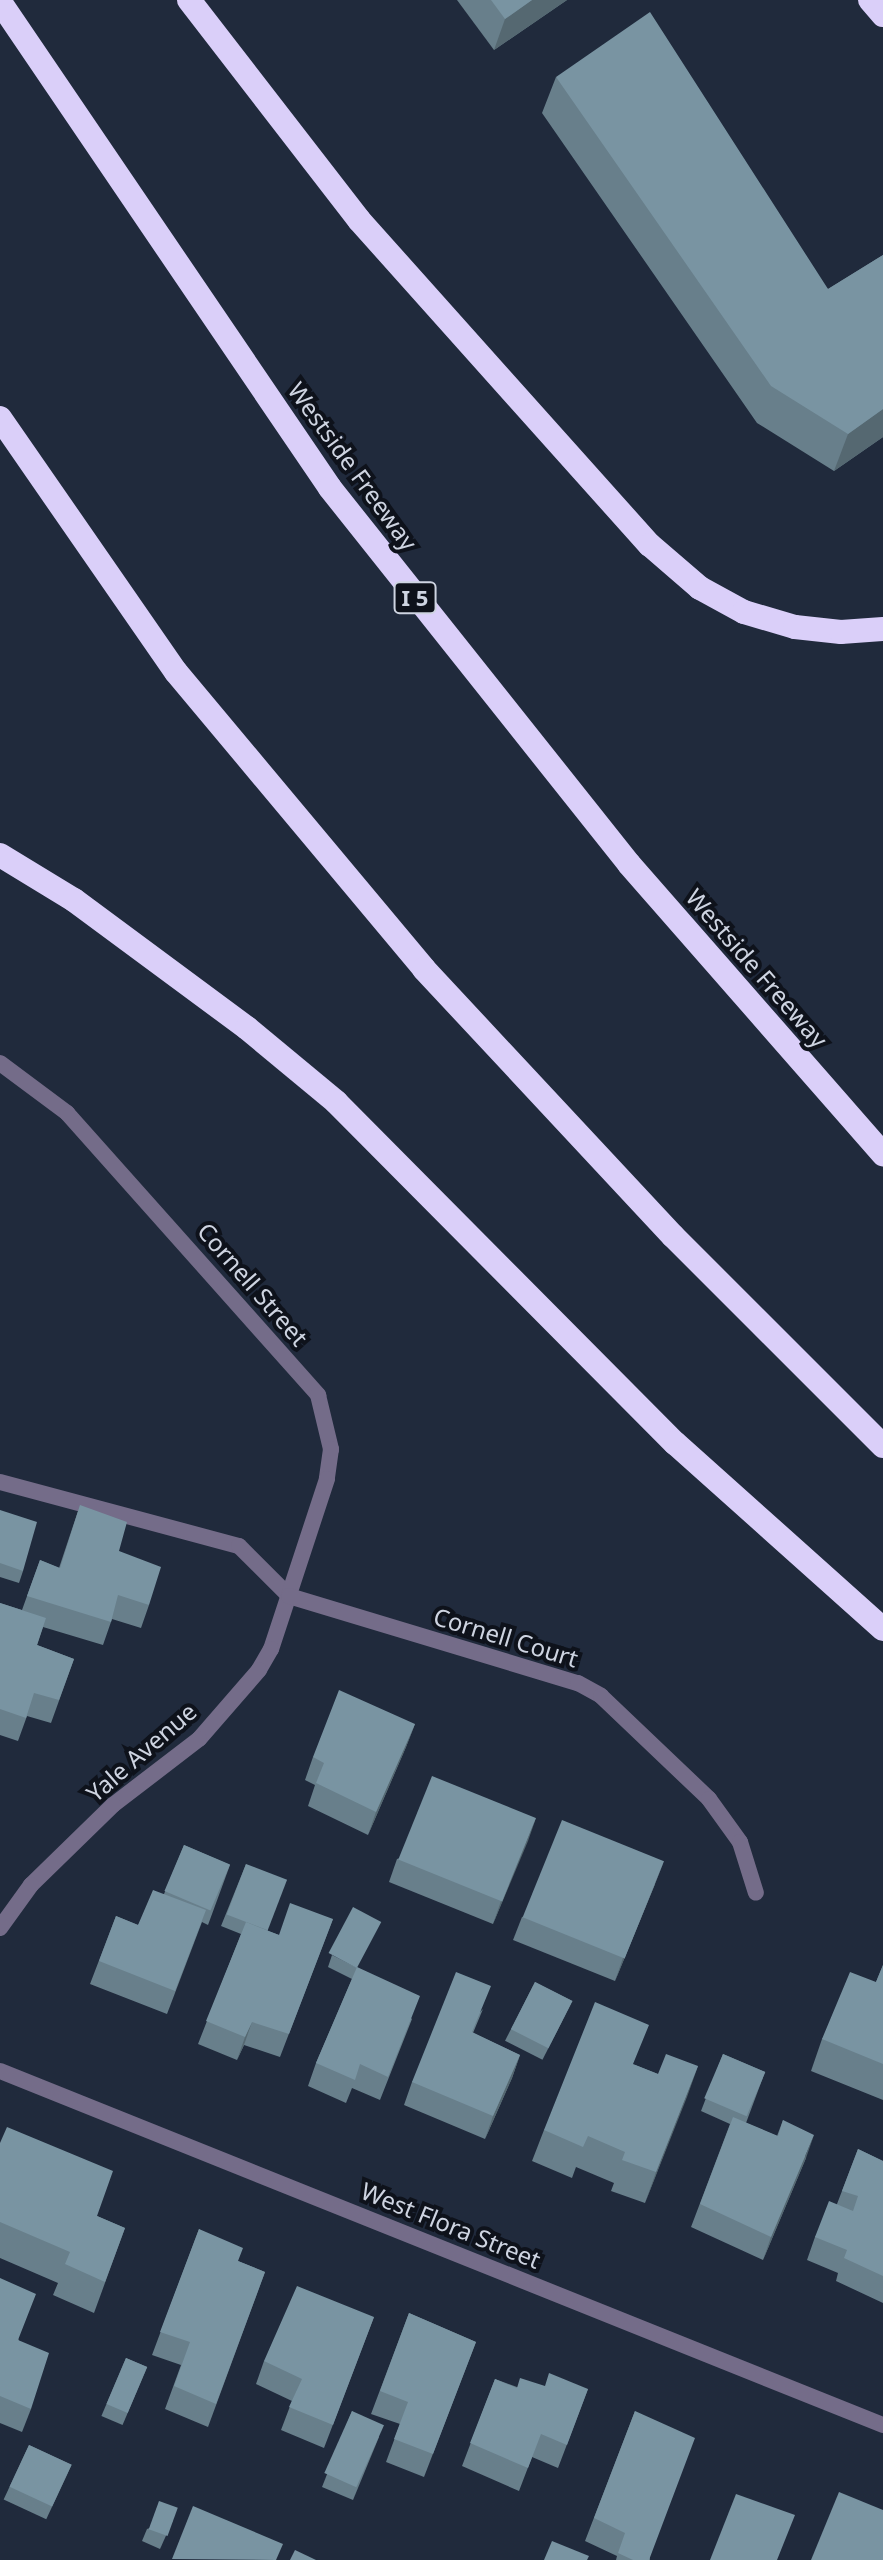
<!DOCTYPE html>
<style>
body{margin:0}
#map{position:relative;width:883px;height:2560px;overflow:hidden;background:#202a3c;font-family:"Noto Sans",sans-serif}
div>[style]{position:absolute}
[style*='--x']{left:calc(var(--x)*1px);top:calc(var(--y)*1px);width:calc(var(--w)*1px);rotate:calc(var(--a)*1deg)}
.lane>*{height:16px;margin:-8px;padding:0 8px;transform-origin:8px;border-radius:8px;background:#746c89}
.street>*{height:16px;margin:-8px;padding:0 8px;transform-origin:8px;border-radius:8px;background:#746c89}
.highway>*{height:24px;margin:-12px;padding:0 12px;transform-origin:12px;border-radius:12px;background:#dacff9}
.wall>*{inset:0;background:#687f8b;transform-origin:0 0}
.shaded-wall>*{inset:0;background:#556871}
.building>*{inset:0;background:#7994a2;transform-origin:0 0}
span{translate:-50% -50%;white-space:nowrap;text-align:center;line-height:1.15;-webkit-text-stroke:8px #0e121b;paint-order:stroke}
.shield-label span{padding:2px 6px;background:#0e121b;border:2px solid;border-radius:6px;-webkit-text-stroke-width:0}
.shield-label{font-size:22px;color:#ced4e1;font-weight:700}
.street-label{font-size:24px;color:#ced4e1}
</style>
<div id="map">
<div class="lane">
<i style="--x:0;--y:1482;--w:247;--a:15"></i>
<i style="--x:239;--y:1546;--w:71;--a:45"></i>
</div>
<div class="street">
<i style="--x:0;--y:1063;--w:84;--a:36.7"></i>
<i style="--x:67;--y:1113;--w:378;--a:48.3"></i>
<i style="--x:318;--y:1395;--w:56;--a:76.5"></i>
<i style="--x:331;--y:1449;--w:30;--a:98"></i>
<i style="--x:327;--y:1479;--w:179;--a:108.2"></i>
<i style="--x:271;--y:1649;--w:24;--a:120"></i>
<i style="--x:259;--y:1670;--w:91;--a:131"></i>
<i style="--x:199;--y:1739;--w:108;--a:142.5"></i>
<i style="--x:113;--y:1805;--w:115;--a:135.7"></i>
<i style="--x:31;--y:1885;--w:53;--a:125.8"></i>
<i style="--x:289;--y:1596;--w:302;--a:16.8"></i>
<i style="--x:578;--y:1683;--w:26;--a:29"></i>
<i style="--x:601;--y:1696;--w:149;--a:43.6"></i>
<i style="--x:709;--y:1799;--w:53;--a:54.2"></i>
<i style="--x:740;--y:1842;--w:53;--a:72.6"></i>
<i style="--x:0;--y:2071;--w:951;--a:21.85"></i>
</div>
<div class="highway">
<i style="--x:189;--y:0;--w:278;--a:52.3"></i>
<i style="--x:359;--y:220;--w:436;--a:48.2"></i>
<i style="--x:650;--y:545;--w:66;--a:40.7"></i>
<i style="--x:700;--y:588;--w:50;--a:28.6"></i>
<i style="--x:744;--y:612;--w:53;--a:16.4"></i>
<i style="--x:795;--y:627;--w:46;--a:6.2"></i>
<i style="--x:841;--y:632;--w:42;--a:-4.1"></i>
<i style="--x:870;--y:0;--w:20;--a:49"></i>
<i style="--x:0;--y:2;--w:587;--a:55.82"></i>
<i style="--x:330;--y:488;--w:480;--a:51.5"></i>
<i style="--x:629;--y:864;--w:386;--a:48.8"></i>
<i style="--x:0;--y:418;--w:309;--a:55.3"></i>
<i style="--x:176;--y:672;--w:387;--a:50.1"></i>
<i style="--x:424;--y:969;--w:365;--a:47"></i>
<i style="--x:673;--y:1236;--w:297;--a:45"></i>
<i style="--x:0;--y:855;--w:87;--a:31.3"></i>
<i style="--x:74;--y:900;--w:215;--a:36.5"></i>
<i style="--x:247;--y:1028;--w:116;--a:39.7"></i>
<i style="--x:336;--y:1102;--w:481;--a:45.2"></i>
<i style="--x:675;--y:1443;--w:279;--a:41.8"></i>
</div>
<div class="wall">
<i style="clip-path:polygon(457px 0,567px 0,494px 50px)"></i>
<i style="clip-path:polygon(556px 77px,828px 289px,883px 255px,883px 437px,834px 471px,757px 423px,542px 113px)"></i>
<i style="clip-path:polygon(80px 1505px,119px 1551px,149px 1605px,141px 1628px,112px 1619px,103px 1645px,43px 1627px,37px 1645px,74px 1659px,51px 1723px,27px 1716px,18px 1741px,0 1735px,0 1603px,22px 1610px,40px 1560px,59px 1568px)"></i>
<i style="clip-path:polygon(0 1510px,23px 1571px,19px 1583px,0 1577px)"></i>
<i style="clip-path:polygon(415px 1724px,406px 1747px,368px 1835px,308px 1806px,315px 1785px,305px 1780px,313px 1757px)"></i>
<i style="clip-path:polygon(536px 1818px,493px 1924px,389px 1882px,397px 1859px)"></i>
<i style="clip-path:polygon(184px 1845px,230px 1865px,208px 1925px,202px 1922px,167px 2014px,90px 1984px,116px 1916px,138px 1925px,164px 1894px)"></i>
<i style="clip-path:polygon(246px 1864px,268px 1931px,279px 1935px,333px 1919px,280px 2057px,244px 2045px,237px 2060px,198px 2044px,241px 1934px,221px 1926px)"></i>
<i style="clip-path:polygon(655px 1884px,615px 1981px,513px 1940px,522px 1917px)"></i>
<i style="clip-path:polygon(332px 1955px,362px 1970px,412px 2019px,380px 2100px,352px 2088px,346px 2103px,308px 2086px,316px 2063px,352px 1979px,328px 1967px)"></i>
<i style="clip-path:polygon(883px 1965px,883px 2100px,811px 2071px,822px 2039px,876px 1982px)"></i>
<i style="left:535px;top:1982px;width:42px;height:66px;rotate:27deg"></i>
<i style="clip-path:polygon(483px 2009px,473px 2033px,520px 2055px,512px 2078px,485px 2139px,404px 2105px,412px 2082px)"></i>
<i style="clip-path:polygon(723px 2054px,765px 2072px,746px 2123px,777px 2136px,783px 2120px,806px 2158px,763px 2260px,691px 2227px,730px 2124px,701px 2111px)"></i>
<i style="clip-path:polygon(635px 2065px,658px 2074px,698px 2066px,645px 2203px,611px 2191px,614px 2183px,576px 2167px,572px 2178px,532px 2161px,544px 2130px)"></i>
<i style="clip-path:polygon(0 2143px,97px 2216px,125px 2228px,94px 2313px,53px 2295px,58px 2283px,0 2258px)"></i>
<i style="clip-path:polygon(858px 2149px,883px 2161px,883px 2303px,836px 2281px,838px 2273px,807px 2260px,815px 2237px,837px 2204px)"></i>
<i style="clip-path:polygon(199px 2229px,238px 2261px,265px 2272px,208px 2427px,165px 2409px,181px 2365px,152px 2355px)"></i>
<i style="clip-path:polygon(0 2278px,19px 2341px,31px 2409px,22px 2432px,0 2423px)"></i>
<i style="clip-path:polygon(409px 2313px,476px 2342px,424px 2477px,386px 2462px,400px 2424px,371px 2414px)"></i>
<i style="clip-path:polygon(374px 2317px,324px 2448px,281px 2430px,292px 2401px,256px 2384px,264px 2361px)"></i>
<i style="left:126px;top:2358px;width:23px;height:63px;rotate:23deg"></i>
<i style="clip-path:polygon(495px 2379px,517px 2387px,544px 2386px,588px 2389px,558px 2468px,532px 2457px,519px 2491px,462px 2466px)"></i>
<i style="clip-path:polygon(352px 2411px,379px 2437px,353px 2500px,322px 2487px)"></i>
<i style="clip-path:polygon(635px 2411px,650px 2560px,616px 2560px,617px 2556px,585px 2541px)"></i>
<i style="left:29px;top:2445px;width:47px;height:60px;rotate:25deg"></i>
<i style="clip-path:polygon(173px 2520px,160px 2549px,142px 2541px,147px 2529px)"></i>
</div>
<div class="shaded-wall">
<i style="clip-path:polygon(532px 0,567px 0,494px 50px,505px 19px)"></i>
<i style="clip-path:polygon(883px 409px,883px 437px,834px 471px,848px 434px)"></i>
<i style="clip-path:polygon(415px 1724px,406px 1747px,368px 1835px,376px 1812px)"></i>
<i style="clip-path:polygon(536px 1818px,528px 1841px,493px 1924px,501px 1901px)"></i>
<i style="clip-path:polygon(664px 1861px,655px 1884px,615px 1981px,623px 1958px)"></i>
<i style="clip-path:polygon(252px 2022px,244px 2045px,237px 2060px,245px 2037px)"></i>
<i style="clip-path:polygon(520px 2055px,512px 2078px,485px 2139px,493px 2116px)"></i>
<i style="clip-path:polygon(698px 2066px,687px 2097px,645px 2203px,656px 2172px)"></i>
<i style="clip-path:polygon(814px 2135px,806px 2158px,763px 2260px,771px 2237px)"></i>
</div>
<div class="building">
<i style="clip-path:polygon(491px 0,532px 0,505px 19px)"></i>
<i style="clip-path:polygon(650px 12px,828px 289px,883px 255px,883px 409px,848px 434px,771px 386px,556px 77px)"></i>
<i style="clip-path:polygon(80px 1505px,127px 1522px,119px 1551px,161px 1567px,149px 1605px,118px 1595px,111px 1622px,27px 1596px,40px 1560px,60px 1568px)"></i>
<i style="clip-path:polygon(0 1510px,37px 1522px,23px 1571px,0 1563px)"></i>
<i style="clip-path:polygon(0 1603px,46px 1618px,37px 1645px,74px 1659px,59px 1700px,34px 1693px,26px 1718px,0 1709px)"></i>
<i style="clip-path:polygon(339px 1690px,415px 1724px,376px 1812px,316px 1783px,324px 1763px,313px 1757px)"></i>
<i style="left:432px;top:1776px;width:112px;height:90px;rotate:22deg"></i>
<i style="left:562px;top:1820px;width:110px;height:105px;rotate:22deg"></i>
<i style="left:184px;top:1845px;width:50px;height:50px;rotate:23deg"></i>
<i style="left:246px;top:1864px;width:44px;height:54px;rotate:21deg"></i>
<i style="clip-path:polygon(153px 1890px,206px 1910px,175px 1991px,99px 1961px,116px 1916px,138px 1925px)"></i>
<i style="clip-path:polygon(290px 1903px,333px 1919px,289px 2034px,252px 2022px,245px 2037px,206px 2021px,246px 1922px,279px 1935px)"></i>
<i style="left:353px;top:1907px;width:32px;height:52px;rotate:28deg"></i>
<i style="clip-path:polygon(883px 1965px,883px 2064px,822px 2039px,850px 1972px,876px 1982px)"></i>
<i style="clip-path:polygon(357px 1967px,420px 1996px,388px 2077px,360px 2064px,355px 2080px,316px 2063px)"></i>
<i style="clip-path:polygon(456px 1972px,491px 1986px,472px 2032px,520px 2055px,493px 2116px,412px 2082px)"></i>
<i style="left:535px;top:1982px;width:42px;height:53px;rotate:27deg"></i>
<i style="clip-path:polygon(595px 2002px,649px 2025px,633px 2064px,658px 2074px,666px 2054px,698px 2066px,656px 2172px,622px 2160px,625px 2152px,588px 2136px,583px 2147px,544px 2130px)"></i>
<i style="left:723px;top:2054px;width:46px;height:48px;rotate:23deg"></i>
<i style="clip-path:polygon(733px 2117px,778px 2136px,783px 2120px,814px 2135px,771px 2237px,700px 2204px)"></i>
<i style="clip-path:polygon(7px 2127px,113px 2171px,97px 2216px,125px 2228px,105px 2282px,65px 2264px,70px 2252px,0 2222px,0 2143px)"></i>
<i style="clip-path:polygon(858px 2149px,883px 2161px,883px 2276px,844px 2258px,847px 2250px,815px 2237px,829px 2201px,853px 2211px,858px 2196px,842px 2191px)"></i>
<i style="clip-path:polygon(199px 2229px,243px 2248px,238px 2261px,265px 2272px,216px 2404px,174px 2386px,190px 2342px,160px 2332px)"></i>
<i style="clip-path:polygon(0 2278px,36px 2294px,18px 2340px,49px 2353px,31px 2409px,0 2396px)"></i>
<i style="clip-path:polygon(297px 2286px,374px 2317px,333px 2425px,289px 2407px,302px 2379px,264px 2361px)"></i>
<i style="clip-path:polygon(409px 2313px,476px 2342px,433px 2454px,394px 2439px,408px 2402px,380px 2391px)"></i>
<i style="left:126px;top:2358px;width:23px;height:50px;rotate:23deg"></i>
<i style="clip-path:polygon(549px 2373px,588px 2389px,567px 2445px,541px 2434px,528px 2468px,470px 2443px,495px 2379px,517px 2388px,520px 2378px,545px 2386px)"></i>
<i style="left:352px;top:2411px;width:35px;height:68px;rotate:24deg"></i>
<i style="clip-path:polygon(635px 2411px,695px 2438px,649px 2560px,633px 2560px,618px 2553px,625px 2533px,594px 2518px)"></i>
<i style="left:29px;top:2445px;width:47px;height:46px;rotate:25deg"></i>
<i style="clip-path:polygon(839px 2492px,883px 2510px,883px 2560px,811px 2560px)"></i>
<i style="clip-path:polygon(736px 2494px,795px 2515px,777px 2560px,710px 2560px)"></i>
<i style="left:159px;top:2501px;width:20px;height:30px;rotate:20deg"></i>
<i style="clip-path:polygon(193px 2506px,283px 2544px,276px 2560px,172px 2559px)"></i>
<i style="clip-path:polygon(552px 2541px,589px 2556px,587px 2560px,544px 2560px)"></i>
<i style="clip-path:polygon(295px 2550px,316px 2560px,290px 2560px)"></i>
</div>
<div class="shield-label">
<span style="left:415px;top:598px">I 5</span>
</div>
<div class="street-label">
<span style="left:353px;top:466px;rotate:54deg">Westside Freeway</span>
<span style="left:757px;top:968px;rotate:49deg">Westside Freeway</span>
<span style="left:253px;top:1284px;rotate:49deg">Cornell Street</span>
<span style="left:506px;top:1637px;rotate:17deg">Cornell Court</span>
<span style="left:141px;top:1752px;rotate:-41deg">Yale Avenue</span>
<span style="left:451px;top:2225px;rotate:22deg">West Flora Street</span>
</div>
</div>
